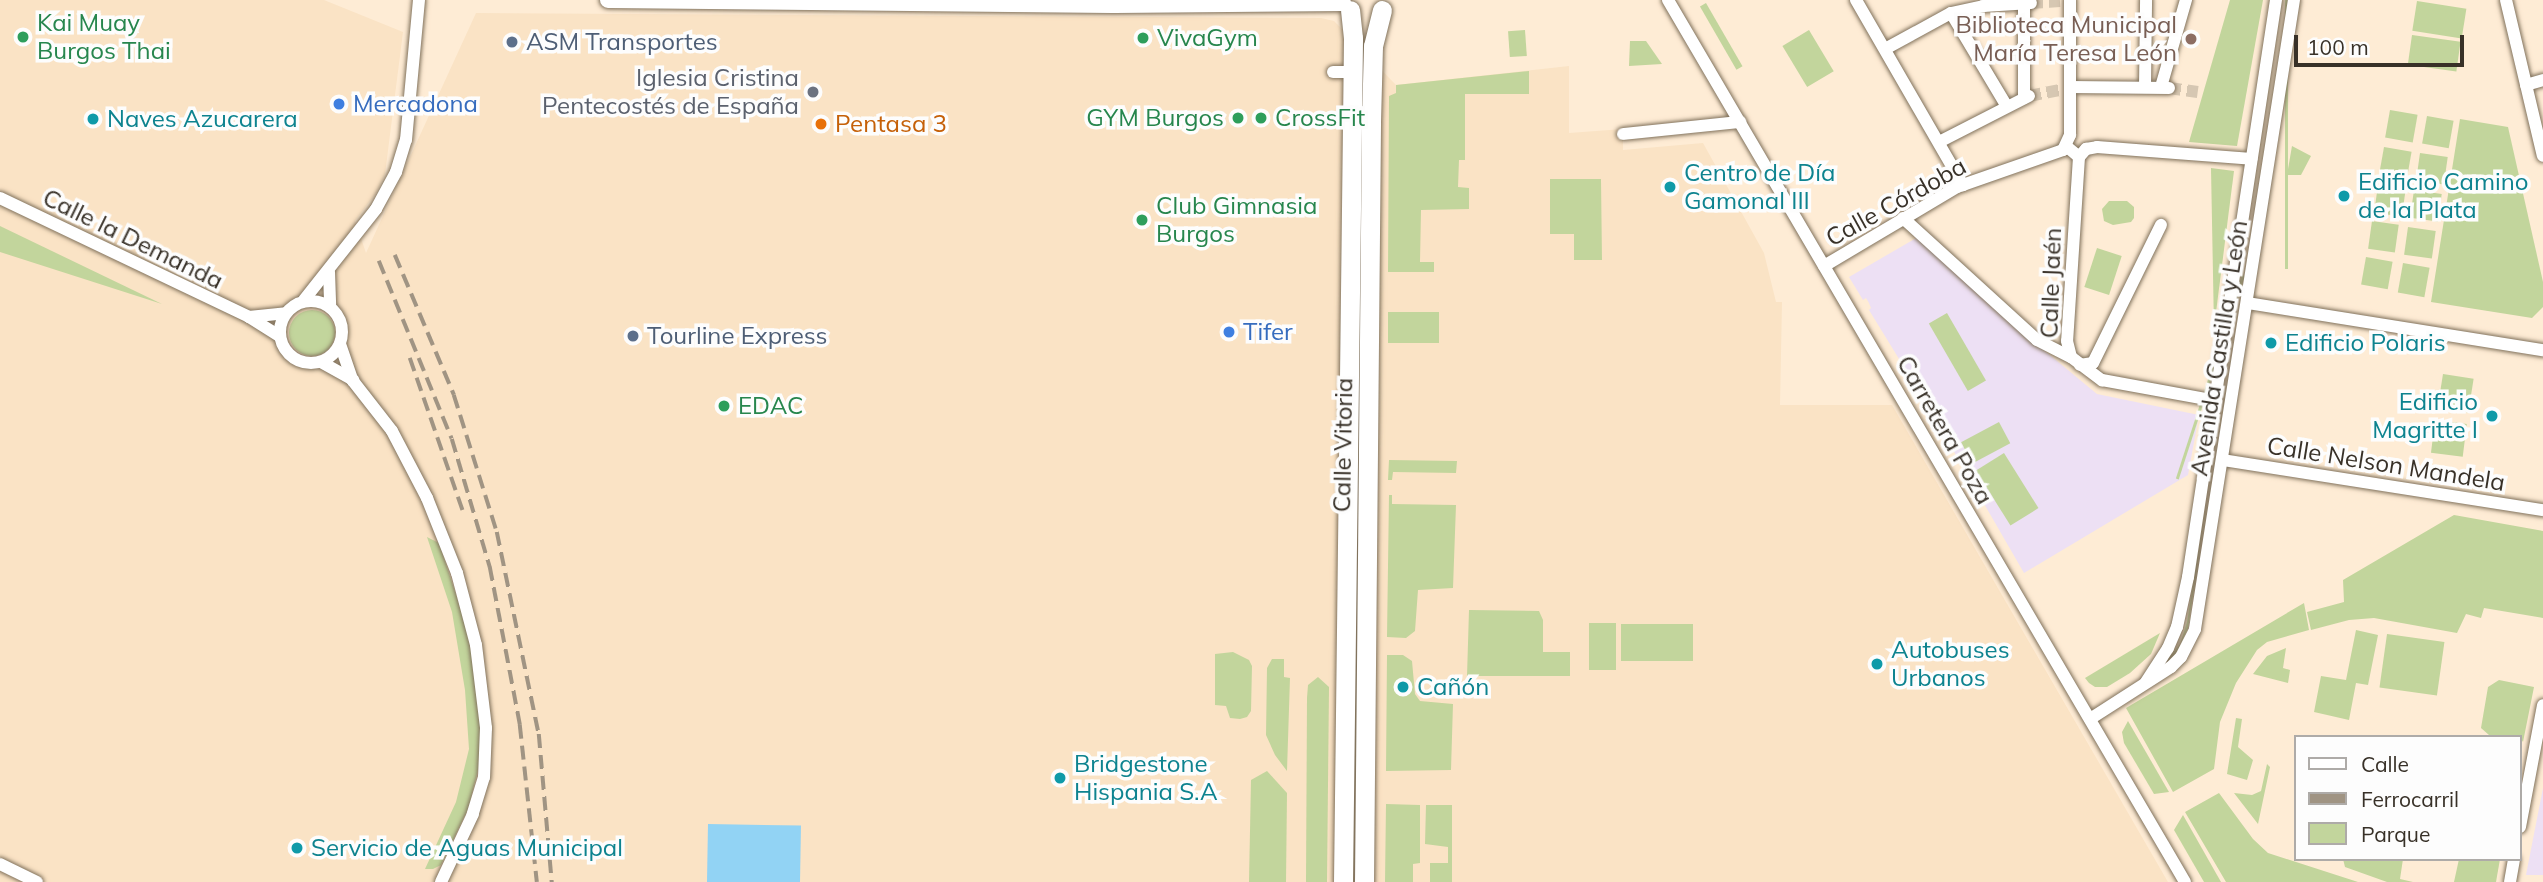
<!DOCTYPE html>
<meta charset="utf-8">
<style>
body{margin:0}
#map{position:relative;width:2543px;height:882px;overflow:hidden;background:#feecd5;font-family:Mulish,sans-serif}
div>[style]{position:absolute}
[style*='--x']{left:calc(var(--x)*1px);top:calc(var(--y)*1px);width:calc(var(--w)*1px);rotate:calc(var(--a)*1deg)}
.built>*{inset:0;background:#fae3c5}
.education>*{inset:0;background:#ede0f4}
.green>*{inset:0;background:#c2d59c;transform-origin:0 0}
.round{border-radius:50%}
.water>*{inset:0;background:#92d3f4;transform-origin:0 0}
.minor-tunnel>*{height:12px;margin-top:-6px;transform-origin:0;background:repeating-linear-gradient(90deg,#d6c7b2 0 12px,transparent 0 18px)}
.roads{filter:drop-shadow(0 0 2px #80715b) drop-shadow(0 0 2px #80715b)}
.minor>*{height:12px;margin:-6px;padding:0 6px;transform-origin:6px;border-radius:6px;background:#fff}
.minor>.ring{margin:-6px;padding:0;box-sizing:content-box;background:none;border:12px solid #fff;border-radius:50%}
.major>*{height:16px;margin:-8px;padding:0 8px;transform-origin:8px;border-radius:8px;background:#fff}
.highway>*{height:19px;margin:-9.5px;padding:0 9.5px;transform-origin:9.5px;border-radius:9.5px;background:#fff}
.rail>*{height:3.5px;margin-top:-1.75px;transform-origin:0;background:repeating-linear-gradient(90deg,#a09483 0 14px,transparent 0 21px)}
.dots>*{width:19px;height:19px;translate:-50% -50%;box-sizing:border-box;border:4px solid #fdfdfd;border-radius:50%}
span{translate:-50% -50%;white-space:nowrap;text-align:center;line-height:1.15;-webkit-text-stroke:7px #fdfdfd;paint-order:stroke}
.leisure-label{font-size:24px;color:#27864d}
.left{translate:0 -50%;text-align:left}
.right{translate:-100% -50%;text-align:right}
.education-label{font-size:24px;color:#785e54}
.service-label{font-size:24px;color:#4e5e75}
.worship-label{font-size:24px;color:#5b616d}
.shop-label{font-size:24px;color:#366cbe}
.culture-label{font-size:24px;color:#0d838f}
.food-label{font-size:24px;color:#c56008}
.street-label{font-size:24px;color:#383128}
.legend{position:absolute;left:2294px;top:735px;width:228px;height:126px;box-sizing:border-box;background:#fdfdfd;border:2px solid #aeaba8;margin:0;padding:9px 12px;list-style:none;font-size:21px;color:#383128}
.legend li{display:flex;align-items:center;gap:14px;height:35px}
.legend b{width:35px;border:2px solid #aeaba8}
.scale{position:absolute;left:2294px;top:35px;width:170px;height:32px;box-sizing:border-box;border:4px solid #383128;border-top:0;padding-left:9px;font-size:21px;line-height:24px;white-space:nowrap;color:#383128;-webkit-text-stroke:5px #fdfdfd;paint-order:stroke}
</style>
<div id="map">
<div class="built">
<i style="clip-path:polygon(0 0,324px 0,403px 32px,385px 174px,376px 193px,355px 221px,366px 253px,476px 13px,1321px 18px,1334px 21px,1396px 85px,1569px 66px,1569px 133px,1623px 129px,1623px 150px,1703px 143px,1764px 253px,1776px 302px,1782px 302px,1780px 405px,1892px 405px,2168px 882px,0 882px)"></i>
</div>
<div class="education">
<i style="clip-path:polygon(1918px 237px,2010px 322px,2097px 394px,2199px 415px,2188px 475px,2024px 573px,1934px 417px,1936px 414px,1930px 403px,1926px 403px,1869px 310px,1871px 308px,1869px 303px,1866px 298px,1863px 300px,1849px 277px)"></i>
<i style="clip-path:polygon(2543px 788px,2543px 875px,2526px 875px)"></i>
</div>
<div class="green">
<i style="clip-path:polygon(2230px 0,2263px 0,2237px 146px,2189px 142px)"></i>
<i style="left:2285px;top:0;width:3px;height:269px"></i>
<i style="left:2417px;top:1px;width:50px;height:30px;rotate:9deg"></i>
<i style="left:1706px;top:3px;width:73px;height:7px;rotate:60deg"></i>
<i style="left:1525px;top:30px;width:26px;height:17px;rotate:86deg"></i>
<i style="left:1809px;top:30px;width:48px;height:31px;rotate:59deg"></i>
<i style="left:2412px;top:35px;width:49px;height:30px;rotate:8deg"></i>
<i style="clip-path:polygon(1630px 41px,1646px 41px,1662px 64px,1629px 66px)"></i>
<i style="clip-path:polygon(1529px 71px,1529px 94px,1465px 94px,1465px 160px,1459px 160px,1458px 187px,1469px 188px,1469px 209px,1421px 210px,1420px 262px,1434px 262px,1434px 272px,1388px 272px,1389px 96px,1396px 93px,1396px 85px)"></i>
<i style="left:2390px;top:110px;width:28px;height:28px;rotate:10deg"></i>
<i style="left:2427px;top:116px;width:27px;height:28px;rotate:10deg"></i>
<i style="clip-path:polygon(2460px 119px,2508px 127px,2543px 282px,2543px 307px,2532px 318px,2431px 302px)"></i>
<i style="clip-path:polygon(2292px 146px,2311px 156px,2301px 175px,2287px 175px)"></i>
<i style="left:2384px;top:147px;width:28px;height:29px;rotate:10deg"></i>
<i style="left:2420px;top:153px;width:28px;height:28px;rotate:8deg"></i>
<i style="clip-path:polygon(2211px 168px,2234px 171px,2214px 328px)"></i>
<i style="clip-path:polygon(1550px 179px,1601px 179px,1602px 260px,1574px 260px,1574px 234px,1550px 234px)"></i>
<i style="left:2378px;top:185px;width:28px;height:28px;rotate:8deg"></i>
<i style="left:2414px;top:190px;width:28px;height:28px;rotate:8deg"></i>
<i style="clip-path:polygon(2109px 201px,2127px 201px,2134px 207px,2134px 218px,2131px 222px,2113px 225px,2104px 221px,2102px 209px)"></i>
<i style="left:2372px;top:221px;width:27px;height:28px;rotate:8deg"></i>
<i style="clip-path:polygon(0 226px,162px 304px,0 252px)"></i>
<i style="left:2408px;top:227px;width:28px;height:28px;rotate:8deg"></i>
<i style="left:2097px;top:248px;width:26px;height:41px;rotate:18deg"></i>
<i style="left:2366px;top:257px;width:27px;height:28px;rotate:10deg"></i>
<i style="left:2403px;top:263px;width:27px;height:30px;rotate:10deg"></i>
<i style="left:2242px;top:275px;width:3px;height:214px;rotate:18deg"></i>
<i class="round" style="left:289px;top:310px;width:46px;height:46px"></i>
<i style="left:1388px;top:312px;width:51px;height:31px"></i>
<i style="left:1947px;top:313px;width:78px;height:21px;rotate:60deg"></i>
<i style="left:2443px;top:374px;width:31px;height:34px;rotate:9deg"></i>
<i style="left:2435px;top:420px;width:32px;height:33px;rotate:7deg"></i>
<i style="left:1999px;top:422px;width:24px;height:43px;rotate:62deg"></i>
<i style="left:2004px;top:453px;width:65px;height:33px;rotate:58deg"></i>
<i style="clip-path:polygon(1389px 460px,1457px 461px,1456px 473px,1393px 472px,1392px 480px,1388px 480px)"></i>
<i style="clip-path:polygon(2208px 494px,2188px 628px,2174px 657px,2164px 664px,2180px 644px,2187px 622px)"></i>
<i style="clip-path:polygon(1389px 495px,1392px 495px,1392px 504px,1456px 505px,1453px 588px,1418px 590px,1415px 631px,1406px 638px,1387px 637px)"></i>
<i style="clip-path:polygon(2454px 515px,2543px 531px,2543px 618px,2484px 608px,2481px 618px,2466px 614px,2457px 633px,2374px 618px,2349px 620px,2311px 630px,2307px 612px,2344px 602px,2343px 580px)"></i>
<i style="clip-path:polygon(427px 537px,439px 543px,464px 619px,474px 665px,481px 728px,479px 766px,468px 809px,441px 865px,433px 869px,425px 869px,456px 802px,469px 749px,465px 690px,452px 612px)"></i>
<i style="clip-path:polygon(2304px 603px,2309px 630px,2267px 642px,2257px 650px,2236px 683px,2220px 722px,2214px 769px,2173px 792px,2126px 708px)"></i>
<i style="clip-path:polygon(1469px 610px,1539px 611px,1543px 620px,1543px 652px,1570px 652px,1570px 676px,1467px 676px)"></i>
<i style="left:1589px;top:623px;width:27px;height:47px"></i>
<i style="left:1693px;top:624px;width:37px;height:72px;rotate:90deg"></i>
<i style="clip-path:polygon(2356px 630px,2378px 635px,2368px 685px,2356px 683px,2349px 720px,2314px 712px,2321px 676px,2346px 680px)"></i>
<i style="clip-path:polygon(2160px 633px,2151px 654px,2130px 673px,2107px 687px,2095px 687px,2089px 683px,2085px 678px)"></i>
<i style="left:2387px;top:634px;width:58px;height:54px;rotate:8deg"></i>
<i style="clip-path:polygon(2286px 648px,2283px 668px,2290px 670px,2288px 683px,2253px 674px,2267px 656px)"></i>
<i style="clip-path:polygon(1233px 652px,1249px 660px,1252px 666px,1251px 711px,1247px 717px,1240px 719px,1230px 718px,1226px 706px,1215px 705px,1215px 654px)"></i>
<i style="clip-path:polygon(1387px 655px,1403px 655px,1412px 661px,1415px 694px,1420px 701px,1453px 704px,1451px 770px,1386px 771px)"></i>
<i style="clip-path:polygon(1272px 659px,1284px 659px,1284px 677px,1290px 678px,1287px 771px,1275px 755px,1266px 735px,1267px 668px)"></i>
<i style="clip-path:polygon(1318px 677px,1329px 687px,1327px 882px,1306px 882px,1307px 698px,1308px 685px)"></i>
<i style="clip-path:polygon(2499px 680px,2534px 687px,2523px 742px,2520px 737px,2489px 735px,2481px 728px,2488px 687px)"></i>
<i style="clip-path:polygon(2236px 718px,2242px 719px,2238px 747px,2253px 760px,2247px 780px,2227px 774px)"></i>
<i style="clip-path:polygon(2128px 721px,2169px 792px,2154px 794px,2124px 743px,2122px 732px)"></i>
<i style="clip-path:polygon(2267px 764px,2270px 767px,2258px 824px,2234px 793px,2252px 795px,2261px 791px)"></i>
<i style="clip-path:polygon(1267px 771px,1287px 793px,1286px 882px,1249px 882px,1251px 780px)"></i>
<i style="clip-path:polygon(2219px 793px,2253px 839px,2268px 853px,2358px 882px,2226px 882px,2185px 812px)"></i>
<i style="clip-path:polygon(1386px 804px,1420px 805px,1420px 863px,1413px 864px,1413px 882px,1385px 882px)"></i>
<i style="clip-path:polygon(1426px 805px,1452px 805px,1452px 882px,1430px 882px,1430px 863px,1448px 863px,1448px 847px,1425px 844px)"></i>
<i style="clip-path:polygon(2183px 815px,2221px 882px,2204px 882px,2174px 830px)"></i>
<i style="clip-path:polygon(2343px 859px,2403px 859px,2400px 879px,2413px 882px,2387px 882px,2345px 867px)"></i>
<i style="clip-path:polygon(2459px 859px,2500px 859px,2496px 882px,2454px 882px)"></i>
</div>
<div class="water">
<i style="left:708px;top:824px;width:93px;height:58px;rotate:1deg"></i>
</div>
<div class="minor-tunnel">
<i style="--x:2031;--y:3;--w:29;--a:-4"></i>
<i style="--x:2169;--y:88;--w:29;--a:8"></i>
<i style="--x:2029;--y:96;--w:32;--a:-11"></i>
</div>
<div class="roads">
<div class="minor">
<i style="--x:1668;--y:0;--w:1022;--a:59.62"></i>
<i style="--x:1856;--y:0;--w:214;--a:60"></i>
<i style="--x:2506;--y:0;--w:160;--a:76.7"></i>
<i style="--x:1951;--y:13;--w:107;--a:59.1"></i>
<i style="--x:1885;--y:49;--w:75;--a:-28.6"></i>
<i style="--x:1951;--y:13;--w:33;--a:-12"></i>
<i style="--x:1983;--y:6;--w:48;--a:-3.6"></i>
<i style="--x:1333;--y:72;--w:11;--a:0"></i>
<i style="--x:2526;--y:85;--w:18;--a:-16"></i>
<i style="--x:2070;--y:87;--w:99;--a:0.6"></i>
<i style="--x:2145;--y:87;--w:87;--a:-89.3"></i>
<i style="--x:2161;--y:87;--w:91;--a:-74"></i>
<i style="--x:2024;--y:98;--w:95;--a:-90"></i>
<i style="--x:1623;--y:134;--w:118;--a:-5.9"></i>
<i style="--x:1939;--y:142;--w:101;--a:-27.1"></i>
<i style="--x:2066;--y:146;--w:17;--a:40"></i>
<i style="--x:2079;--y:157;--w:184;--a:93.7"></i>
<i style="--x:2067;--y:341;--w:16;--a:76"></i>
<i style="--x:2071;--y:357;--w:39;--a:37"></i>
<i style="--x:2102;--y:380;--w:116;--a:10.4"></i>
<i style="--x:2079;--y:157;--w:11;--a:-49"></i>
<i style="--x:2086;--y:149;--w:11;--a:-10"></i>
<i style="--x:2097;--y:147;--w:155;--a:4.4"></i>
<i style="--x:0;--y:198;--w:276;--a:25.5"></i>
<i style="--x:249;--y:317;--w:36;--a:32"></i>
<i style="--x:1903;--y:218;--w:181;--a:42.3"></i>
<i style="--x:2037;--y:340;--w:38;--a:27"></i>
<i style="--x:1824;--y:266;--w:155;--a:-30.7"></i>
<i style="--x:1957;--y:187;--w:112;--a:-19.2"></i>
<i style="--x:2063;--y:150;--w:17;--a:-65"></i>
<i style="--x:2070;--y:135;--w:135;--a:-90"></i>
<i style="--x:329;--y:272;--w:34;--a:88"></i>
<i style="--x:304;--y:300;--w:116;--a:-51.6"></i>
<i style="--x:376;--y:209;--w:42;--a:-61.6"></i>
<i style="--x:396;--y:172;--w:34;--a:-73"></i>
<i style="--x:406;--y:140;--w:141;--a:-84.7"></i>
<i class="ring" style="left:280px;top:301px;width:50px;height:50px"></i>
<i style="--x:2248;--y:303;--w:299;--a:9.1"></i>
<i style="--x:249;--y:317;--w:37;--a:-6"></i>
<i style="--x:340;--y:344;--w:39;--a:71"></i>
<i style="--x:353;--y:381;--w:63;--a:52"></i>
<i style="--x:392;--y:431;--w:76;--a:62.4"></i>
<i style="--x:427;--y:498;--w:81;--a:68.2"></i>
<i style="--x:457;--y:573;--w:74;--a:75.2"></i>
<i style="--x:476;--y:645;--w:84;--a:83.1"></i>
<i style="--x:486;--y:728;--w:49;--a:92.3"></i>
<i style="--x:484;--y:777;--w:39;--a:107"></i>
<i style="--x:473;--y:814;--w:75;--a:115.2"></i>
<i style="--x:321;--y:362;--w:37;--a:29"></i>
<i style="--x:2080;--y:365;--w:13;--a:-9"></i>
<i style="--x:2093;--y:363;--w:154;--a:-63.8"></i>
<i style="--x:2223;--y:460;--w:324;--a:8.9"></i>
<i style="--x:2146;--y:682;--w:40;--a:-57.1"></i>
<i style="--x:2168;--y:648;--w:23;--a:-67"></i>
<i style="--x:2177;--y:627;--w:51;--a:-77.6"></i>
<i style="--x:2188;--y:577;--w:584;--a:-81.33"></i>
<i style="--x:2090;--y:719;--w:96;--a:-32.7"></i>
<i style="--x:2171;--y:667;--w:14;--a:-45"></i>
<i style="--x:2181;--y:657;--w:31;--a:-63"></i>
<i style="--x:2195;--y:629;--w:637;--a:-81.06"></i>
<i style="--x:2520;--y:827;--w:124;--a:-79.3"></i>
<i style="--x:0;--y:864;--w:41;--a:25.9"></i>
<i style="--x:2510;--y:882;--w:23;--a:-80"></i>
</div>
<div class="major">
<i style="--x:608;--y:0;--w:507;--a:0.57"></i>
<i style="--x:1115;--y:5;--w:228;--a:-0.5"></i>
</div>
<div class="highway">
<i style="--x:1343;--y:882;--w:844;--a:-89.32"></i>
<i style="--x:1353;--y:38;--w:28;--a:-96"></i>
<i style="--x:1364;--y:882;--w:760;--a:-89.47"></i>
<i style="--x:1371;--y:122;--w:76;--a:-88.5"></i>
<i style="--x:1373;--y:46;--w:37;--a:-76"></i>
</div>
</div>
<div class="rail">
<i style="--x:395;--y:255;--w:152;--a:67.1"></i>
<i style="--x:454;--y:395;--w:144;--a:72.6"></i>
<i style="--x:497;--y:532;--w:206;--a:78.3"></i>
<i style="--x:539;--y:734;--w:149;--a:85"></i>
<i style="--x:379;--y:261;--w:192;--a:67.7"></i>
<i style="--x:452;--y:439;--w:134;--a:73.5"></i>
<i style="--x:490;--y:567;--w:161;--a:79.2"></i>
<i style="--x:520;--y:725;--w:158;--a:83.8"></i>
<i style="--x:410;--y:358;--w:168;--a:70.9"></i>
</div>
<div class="dots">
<i style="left:23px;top:37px;background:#2e9e5b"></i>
<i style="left:1143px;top:38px;background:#2e9e5b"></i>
<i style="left:2191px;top:39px;background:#8d6e63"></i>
<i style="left:512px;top:42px;background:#5c6f8a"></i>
<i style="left:813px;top:92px;background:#6b7280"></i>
<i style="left:339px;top:104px;background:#3f7fe0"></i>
<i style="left:1238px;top:118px;background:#2e9e5b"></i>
<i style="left:1261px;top:118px;background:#2e9e5b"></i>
<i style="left:93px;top:119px;background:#0f9aa8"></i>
<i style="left:821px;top:124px;background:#e8710a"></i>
<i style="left:1670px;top:187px;background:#0f9aa8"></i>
<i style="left:2344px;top:196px;background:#0f9aa8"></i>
<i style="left:1142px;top:220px;background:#2e9e5b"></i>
<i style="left:1229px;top:332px;background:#3f7fe0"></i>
<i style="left:633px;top:336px;background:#5c6f8a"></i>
<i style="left:2271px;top:343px;background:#0f9aa8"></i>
<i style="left:724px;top:406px;background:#2e9e5b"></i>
<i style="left:2492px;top:416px;background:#0f9aa8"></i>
<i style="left:1877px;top:664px;background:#0f9aa8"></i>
<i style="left:1403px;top:687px;background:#0f9aa8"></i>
<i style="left:1060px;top:778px;background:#0f9aa8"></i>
<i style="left:297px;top:848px;background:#0f9aa8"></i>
</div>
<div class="leisure-label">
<span class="left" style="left:37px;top:37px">Kai Muay<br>Burgos Thai</span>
<span class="left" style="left:1157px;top:38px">VivaGym</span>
<span class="right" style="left:1224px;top:118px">GYM Burgos</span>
<span class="left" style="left:1275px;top:118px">CrossFit</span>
<span class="left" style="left:1156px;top:220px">Club Gimnasia<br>Burgos</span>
<span class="left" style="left:738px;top:406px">EDAC</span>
</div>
<div class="education-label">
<span class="right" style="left:2177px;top:39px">Biblioteca Municipal<br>María Teresa León</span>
</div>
<div class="service-label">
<span class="left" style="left:526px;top:42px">ASM Transportes</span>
<span class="left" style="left:647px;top:336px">Tourline Express</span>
</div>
<div class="worship-label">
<span class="right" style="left:799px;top:92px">Iglesia Cristina<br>Pentecostés de España</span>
</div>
<div class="shop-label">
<span class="left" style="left:353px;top:104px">Mercadona</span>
<span class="left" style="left:1243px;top:332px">Tifer</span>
</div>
<div class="culture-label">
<span class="left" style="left:107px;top:119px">Naves Azucarera</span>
<span class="left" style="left:1684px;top:187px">Centro de Día<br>Gamonal III</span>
<span class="left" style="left:2358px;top:196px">Edificio Camino<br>de la Plata</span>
<span class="left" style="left:2285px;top:343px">Edificio Polaris</span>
<span class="right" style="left:2478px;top:416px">Edificio<br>Magritte I</span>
<span class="left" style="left:1891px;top:664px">Autobuses<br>Urbanos</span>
<span class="left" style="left:1417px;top:687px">Cañón</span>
<span class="left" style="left:1074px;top:778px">Bridgestone<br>Hispania S.A</span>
<span class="left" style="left:311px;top:848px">Servicio de Aguas Municipal</span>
</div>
<div class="food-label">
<span class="left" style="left:835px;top:124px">Pentasa 3</span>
</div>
<div class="street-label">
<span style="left:1896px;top:202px;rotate:-29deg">Calle Córdoba</span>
<span style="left:133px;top:239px;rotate:26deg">Calle la Demanda</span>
<span style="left:2051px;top:283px;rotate:-88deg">Calle Jaén</span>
<span style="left:2219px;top:348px;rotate:-81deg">Avenida Castilla y León</span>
<span style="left:1945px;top:430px;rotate:60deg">Carretera Poza</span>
<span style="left:1343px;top:445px;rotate:-89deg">Calle Vitoria</span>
<span style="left:2386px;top:464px;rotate:9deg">Calle Nelson Mandela</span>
</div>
<ul class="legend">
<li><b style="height:9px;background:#fff"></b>Calle</li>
<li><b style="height:9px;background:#a09483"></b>Ferrocarril</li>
<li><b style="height:19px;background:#c2d59c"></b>Parque</li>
</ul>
<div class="scale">100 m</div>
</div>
